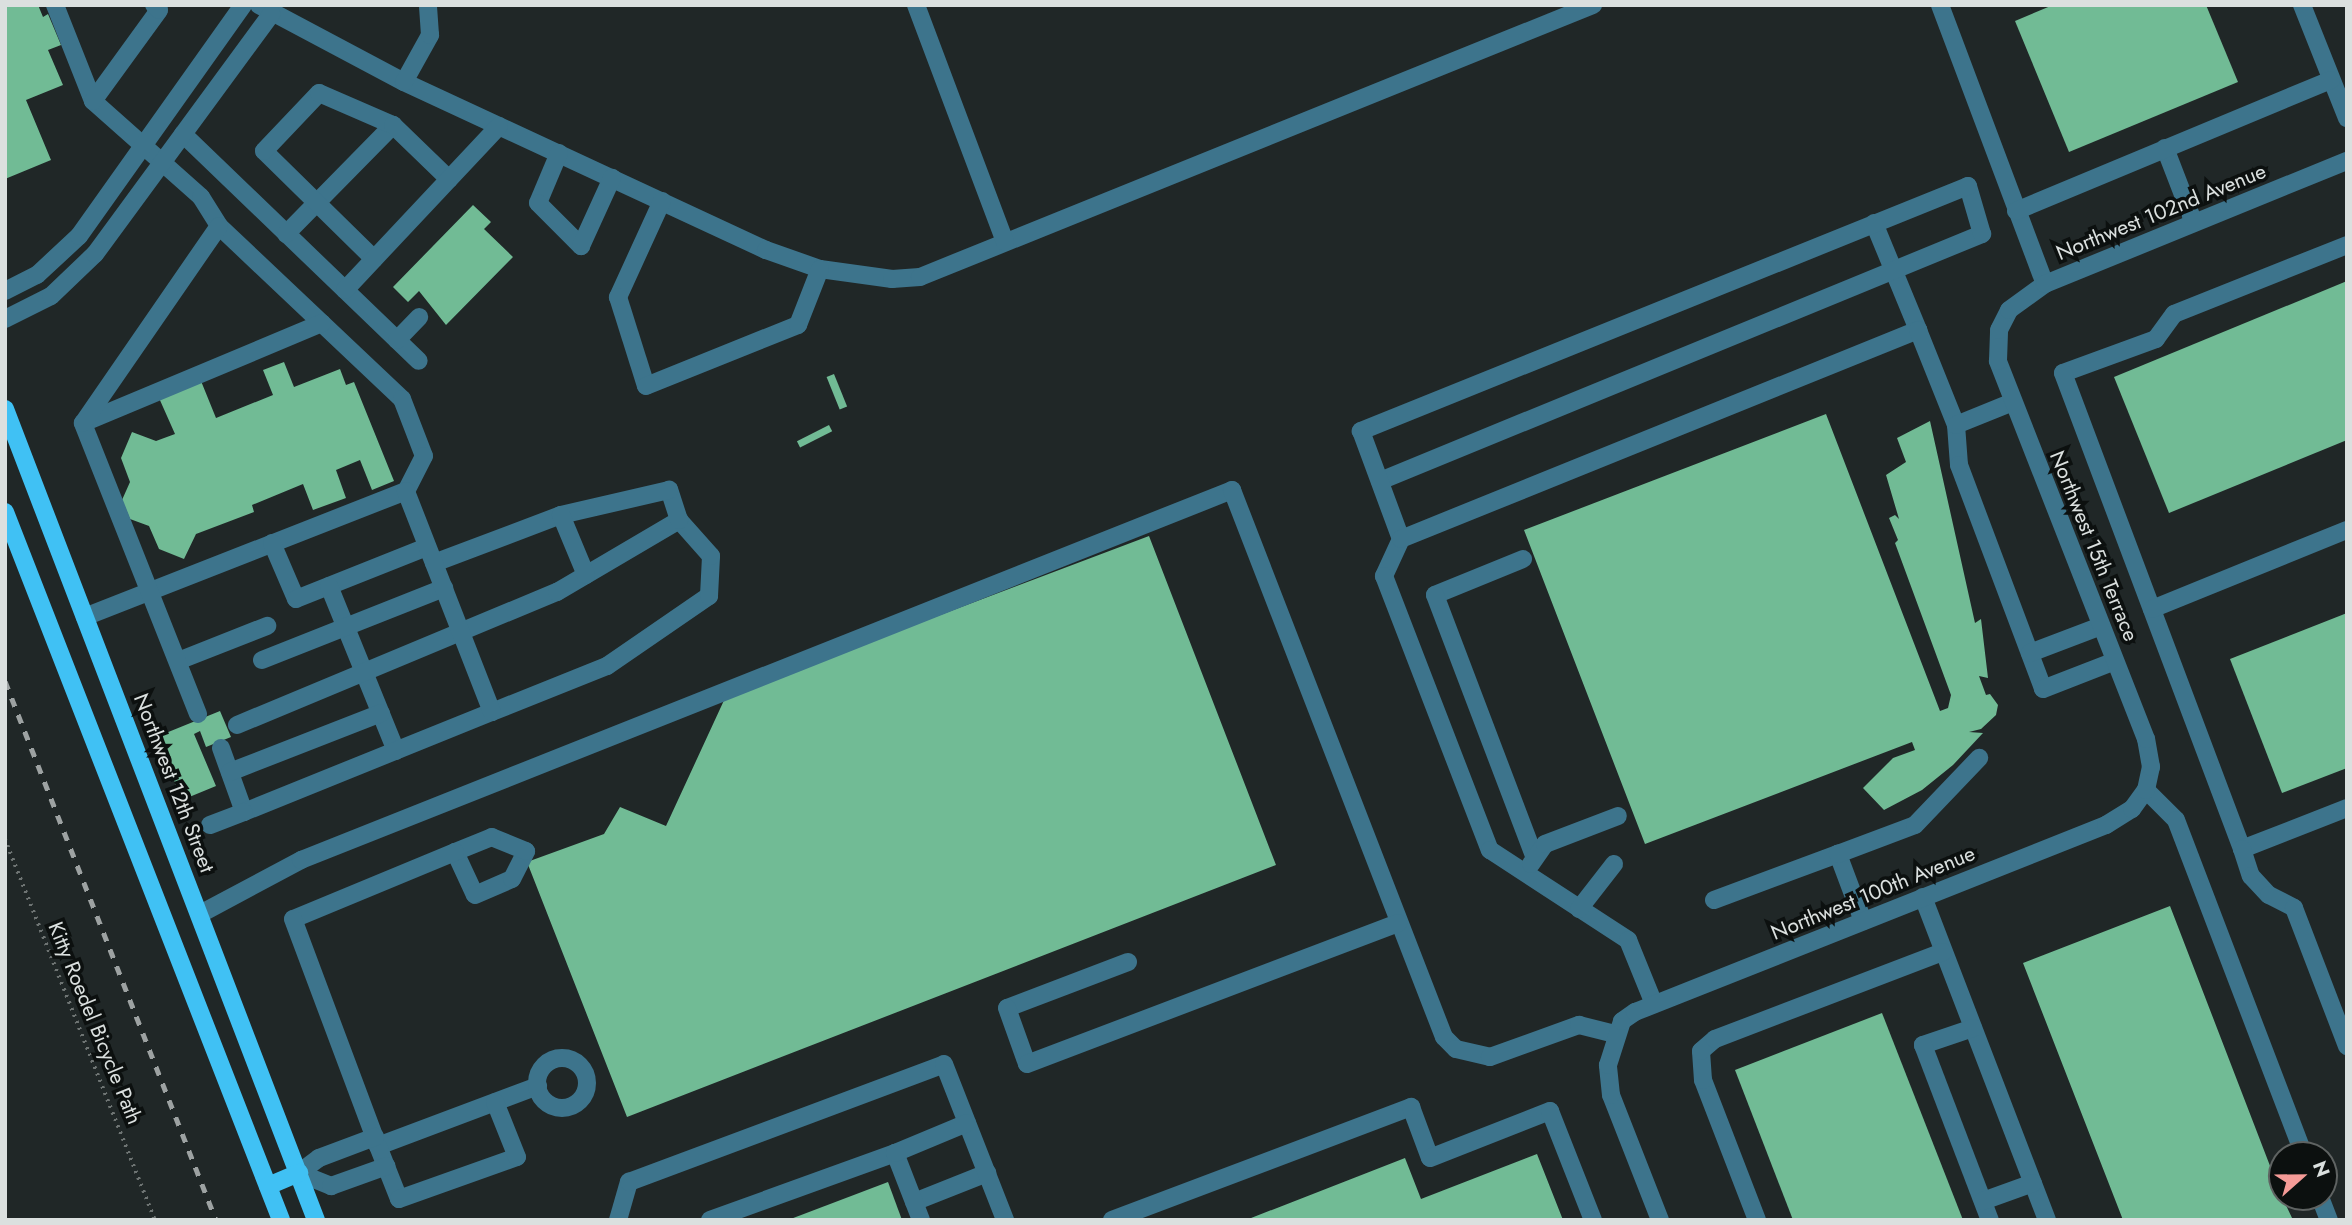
<!DOCTYPE html>
<style>
body{margin:0}
#map{position:relative;width:2352px;height:1225px;overflow:hidden;background:#202727;font-family:Jost,sans-serif}
div>[style]{position:absolute}
[style*='--x']{left:calc(var(--x)*1px);top:calc(var(--y)*1px);width:calc(var(--w)*1px);rotate:calc(var(--a)*1deg)}
.building>*{inset:0;background:#71bb95;transform-origin:0 0}
.path>*{height:3.5px;margin-top:-1.75px;transform-origin:0;background:repeating-linear-gradient(90deg,#6e7473 0 2px,transparent 0 7px)}
.minor>*{height:18px;margin:-9px;padding:0 9px;transform-origin:9px;border-radius:9px;background:#3d748c}
.minor>.ring{margin:-9px;padding:0;box-sizing:content-box;background:none;border:18px solid #3d748c;border-radius:50%}
.major>*{height:18px;margin:-9px;padding:0 9px;transform-origin:9px;border-radius:9px;background:#40c1f4}
.rail>*{height:5px;margin-top:-2.5px;transform-origin:0;background:repeating-linear-gradient(90deg,#9da2a2 0 9px,transparent 0 18px)}
span{translate:-50% -50%;white-space:nowrap;text-align:center;line-height:1.15;-webkit-text-stroke:7px #0c100f;paint-order:stroke}
.street-label{font-size:21px;color:#dbe0df}
.frame{position:absolute;inset:0;border:7px solid #dbe0df;pointer-events:none}
.north{position:absolute;left:2268px;top:1141px;width:70px;height:70px;box-sizing:border-box;background:#0c100f;border:2px solid #5f6362;border-radius:50%;rotate:69deg;font-size:19px;font-weight:700;line-height:28px;text-align:center;color:#dbe0df}
.north::after{content:'';display:block;margin:auto;width:24px;height:32px;background:#f59b97;clip-path:polygon(50% 0,100% 100%,50% 72%,0 100%)}
</style>
<div id="map">
<div class="building">
<i style="clip-path:polygon(5px 5px,38px 5px,43px 17px,48px 14px,61px 45px,48px 50px,63px 85px,26px 100px,51px 160px,5px 179px)"></i>
<i style="clip-path:polygon(2053px 5px,2206px 5px,2238px 82px,2069px 152px,2015px 21px)"></i>
<i style="clip-path:polygon(473px 205px,491px 222px,484px 229px,513px 257px,446px 325px,419px 291px,408px 302px,393px 287px)"></i>
<i style="clip-path:polygon(2347px 281px,2347px 440px,2169px 513px,2114px 377px)"></i>
<i style="clip-path:polygon(284px 362px,294px 387px,340px 369px,346px 385px,354px 382px,394px 481px,372px 490px,360px 460px,336px 470px,346px 498px,313px 510px,303px 484px,252px 505px,254px 512px,196px 534px,184px 559px,159px 549px,149px 526px,130px 519px,122px 500px,130px 482px,121px 458px,132px 432px,156px 441px,175px 434px,159px 398px,201px 381px,216px 418px,273px 395px,263px 370px)"></i>
<i style="left:834px;top:374px;width:35px;height:8px;rotate:68deg"></i>
<i style="clip-path:polygon(1826px 414px,1940px 711px,1948px 708px,1951px 695px,1895px 543px,1898px 540px,1889px 518px,1895px 515px,1899px 519px,1886px 475px,1906px 462px,1897px 438px,1930px 421px,1975px 623px,1981px 619px,1988px 678px,1979px 676px,1986px 695px,1990px 694px,1998px 705px,1996px 715px,1981px 729px,1969px 732px,1983px 733px,1953px 765px,1922px 790px,1884px 810px,1863px 788px,1893px 758px,1915px 750px,1912px 742px,1645px 844px,1524px 530px)"></i>
<i style="left:829px;top:425px;width:7px;height:36px;rotate:63deg"></i>
<i style="clip-path:polygon(1149px 536px,1276px 865px,627px 1117px,527px 862px,604px 834px,620px 807px,666px 826px,726px 696px)"></i>
<i style="clip-path:polygon(2347px 613px,2347px 768px,2282px 793px,2230px 659px)"></i>
<i style="clip-path:polygon(220px 711px,231px 737px,206px 747px,200px 731px,194px 734px,216px 786px,182px 800px,156px 737px)"></i>
<i style="clip-path:polygon(2170px 906px,2282px 1197px,2293px 1220px,2123px 1220px,2023px 963px)"></i>
<i style="clip-path:polygon(1882px 1013px,1963px 1220px,1793px 1220px,1735px 1070px)"></i>
<i style="clip-path:polygon(1537px 1154px,1563px 1220px,1246px 1220px,1405px 1158px,1421px 1199px)"></i>
<i style="clip-path:polygon(888px 1182px,902px 1220px,788px 1220px)"></i>
</div>
<div class="path">
<i style="--x:5;--y:839;--w:409;--a:68.5"></i>
</div>
<div class="minor">
<i style="--x:55;--y:5;--w:103;--a:68.4"></i>
<i style="--x:93;--y:101;--w:144;--a:41.6"></i>
<i style="--x:201;--y:197;--w:34;--a:58"></i>
<i style="--x:219;--y:226;--w:252;--a:43.4"></i>
<i style="--x:402;--y:399;--w:61;--a:68.9"></i>
<i style="--x:424;--y:456;--w:39;--a:117"></i>
<i style="--x:406;--y:491;--w:345;--a:158.6"></i>
<i style="--x:259;--y:5;--w:164;--a:28"></i>
<i style="--x:404;--y:82;--w:399;--a:24.9"></i>
<i style="--x:766;--y:250;--w:57;--a:19.4"></i>
<i style="--x:820;--y:269;--w:73;--a:7.9"></i>
<i style="--x:892;--y:279;--w:28;--a:-4"></i>
<i style="--x:920;--y:277;--w:726;--a:-22.01"></i>
<i style="--x:916;--y:5;--w:253;--a:69.4"></i>
<i style="--x:1940;--y:5;--w:298;--a:69.4"></i>
<i style="--x:2302;--y:5;--w:122;--a:68.3"></i>
<i style="--x:404;--y:82;--w:54;--a:-61"></i>
<i style="--x:430;--y:35;--w:30;--a:-94"></i>
<i style="--x:93;--y:101;--w:112;--a:-54"></i>
<i style="--x:159;--y:10;--w:7;--a:-135"></i>
<i style="--x:183;--y:134;--w:327;--a:43.9"></i>
<i style="--x:2165;--y:148;--w:80;--a:68.9"></i>
<i style="--x:559;--y:153;--w:54;--a:112.8"></i>
<i style="--x:538;--y:203;--w:61;--a:45"></i>
<i style="--x:581;--y:246;--w:75;--a:-65.5"></i>
<i style="--x:662;--y:201;--w:106;--a:114.6"></i>
<i style="--x:618;--y:297;--w:93;--a:72.5"></i>
<i style="--x:646;--y:386;--w:164;--a:-21.9"></i>
<i style="--x:798;--y:325;--w:60;--a:-68.6"></i>
<i style="--x:2016;--y:211;--w:341;--a:-22.6"></i>
<i style="--x:1874;--y:223;--w:116;--a:67.6"></i>
<i style="--x:286;--y:234;--w:153;--a:-45.5"></i>
<i style="--x:2347;--y:245;--w:186;--a:158.3"></i>
<i style="--x:2174;--y:314;--w:31;--a:126"></i>
<i style="--x:2156;--y:339;--w:99;--a:159.9"></i>
<i style="--x:2063;--y:373;--w:509;--a:69.39"></i>
<i style="--x:2242;--y:849;--w:113;--a:-21.3"></i>
<i style="--x:374;--y:259;--w:154;--a:-135.5"></i>
<i style="--x:264;--y:151;--w:80;--a:-46.5"></i>
<i style="--x:319;--y:93;--w:81;--a:23.4"></i>
<i style="--x:393;--y:125;--w:78;--a:44"></i>
<i style="--x:345;--y:290;--w:225;--a:-46.8"></i>
<i style="--x:5;--y:291;--w:36;--a:-27"></i>
<i style="--x:37;--y:275;--w:57;--a:-42.9"></i>
<i style="--x:79;--y:236;--w:283;--a:-54.6"></i>
<i style="--x:5;--y:319;--w:51;--a:-26.6"></i>
<i style="--x:51;--y:296;--w:61;--a:-43.7"></i>
<i style="--x:95;--y:254;--w:298;--a:-53.7"></i>
<i style="--x:397;--y:340;--w:32;--a:-46"></i>
<i style="--x:83;--y:423;--w:259;--a:-22.7"></i>
<i style="--x:1956;--y:425;--w:40;--a:85.7"></i>
<i style="--x:1959;--y:465;--w:239;--a:69.4"></i>
<i style="--x:2043;--y:689;--w:77;--a:-21.3"></i>
<i style="--x:1380;--y:481;--w:651;--a:-22.31"></i>
<i style="--x:1982;--y:234;--w:50;--a:-106.3"></i>
<i style="--x:1968;--y:186;--w:655;--a:158.02"></i>
<i style="--x:1361;--y:431;--w:115;--a:69.7"></i>
<i style="--x:1401;--y:539;--w:41;--a:114.7"></i>
<i style="--x:1384;--y:576;--w:294;--a:68.9"></i>
<i style="--x:1490;--y:850;--w:165;--a:33.1"></i>
<i style="--x:1628;--y:940;--w:69;--a:67.9"></i>
<i style="--x:1401;--y:539;--w:558;--a:-22.01"></i>
<i style="--x:1918;--y:330;--w:102;--a:68.2"></i>
<i style="--x:1956;--y:425;--w:61;--a:-22"></i>
<i style="--x:272;--y:543;--w:61;--a:66.8"></i>
<i style="--x:296;--y:599;--w:141;--a:-21.7"></i>
<i style="--x:1523;--y:559;--w:95;--a:157.8"></i>
<i style="--x:1435;--y:595;--w:281;--a:69.2"></i>
<i style="--x:434;--y:563;--w:136;--a:-20.7"></i>
<i style="--x:329;--y:586;--w:178;--a:67.9"></i>
<i style="--x:2152;--y:609;--w:210;--a:-22.1"></i>
<i style="--x:2030;--y:653;--w:76;--a:-20.8"></i>
<i style="--x:262;--y:660;--w:196;--a:-21.6"></i>
<i style="--x:178;--y:661;--w:96;--a:-21.5"></i>
<i style="--x:492;--y:712;--w:124;--a:-21.8"></i>
<i style="--x:607;--y:666;--w:124;--a:-34.5"></i>
<i style="--x:709;--y:596;--w:40;--a:-87.1"></i>
<i style="--x:711;--y:556;--w:48;--a:-131.6"></i>
<i style="--x:198;--y:714;--w:313;--a:-111.6"></i>
<i style="--x:83;--y:423;--w:239;--a:-55.4"></i>
<i style="--x:237;--y:725;--w:347;--a:-22.6"></i>
<i style="--x:557;--y:592;--w:142;--a:-30.5"></i>
<i style="--x:679;--y:520;--w:32;--a:-108"></i>
<i style="--x:669;--y:490;--w:111;--a:167"></i>
<i style="--x:561;--y:515;--w:65;--a:67.4"></i>
<i style="--x:221;--y:748;--w:68;--a:70.2"></i>
<i style="--x:244;--y:812;--w:267;--a:-22"></i>
<i style="--x:492;--y:712;--w:237;--a:-111.3"></i>
<i style="--x:230;--y:772;--w:162;--a:-21.3"></i>
<i style="--x:2146;--y:790;--w:42;--a:45"></i>
<i style="--x:2176;--y:820;--w:359;--a:69.1"></i>
<i style="--x:210;--y:825;--w:36;--a:-21"></i>
<i style="--x:2242;--y:849;--w:28;--a:72"></i>
<i style="--x:2251;--y:876;--w:26;--a:47"></i>
<i style="--x:2269;--y:895;--w:28;--a:27"></i>
<i style="--x:2294;--y:908;--w:148;--a:69"></i>
<i style="--x:455;--y:852;--w:47;--a:65.1"></i>
<i style="--x:475;--y:895;--w:40;--a:-23.4"></i>
<i style="--x:512;--y:879;--w:31;--a:-63"></i>
<i style="--x:526;--y:851;--w:37;--a:-158"></i>
<i style="--x:492;--y:837;--w:40;--a:158"></i>
<i style="--x:455;--y:852;--w:175;--a:157.5"></i>
<i style="--x:293;--y:919;--w:242;--a:69.5"></i>
<i style="--x:378;--y:1146;--w:171;--a:-20.6"></i>
<i style="--x:1531;--y:864;--w:24;--a:-55"></i>
<i style="--x:1545;--y:844;--w:78;--a:-21"></i>
<i style="--x:1923;--y:897;--w:346;--a:69"></i>
<i style="--x:1714;--y:900;--w:132;--a:-20.4"></i>
<i style="--x:1579;--y:909;--w:57;--a:-52.1"></i>
<i style="--x:200;--y:914;--w:115;--a:-28.1"></i>
<i style="--x:301;--y:860;--w:1002;--a:-21.67"></i>
<i style="--x:1232;--y:490;--w:587;--a:68.82"></i>
<i style="--x:1444;--y:1037;--w:17;--a:45"></i>
<i style="--x:1456;--y:1049;--w:35;--a:13"></i>
<i style="--x:1490;--y:1057;--w:95;--a:-19.8"></i>
<i style="--x:1579;--y:1025;--w:37;--a:14"></i>
<i style="--x:1863;--y:921;--w:72;--a:-110.5"></i>
<i style="--x:1838;--y:854;--w:82;--a:-20.6"></i>
<i style="--x:1915;--y:825;--w:93;--a:-46.3"></i>
<i style="--x:1128;--y:962;--w:129;--a:159.2"></i>
<i style="--x:1007;--y:1008;--w:59;--a:70.3"></i>
<i style="--x:1027;--y:1064;--w:397;--a:-20.8"></i>
<i style="--x:1973;--y:1028;--w:53;--a:161.2"></i>
<i style="--x:1923;--y:1045;--w:187;--a:69.1"></i>
<i class="ring" style="left:537px;top:1058px;width:32px;height:32px"></i>
<i style="--x:378;--y:1146;--w:57;--a:68.4"></i>
<i style="--x:399;--y:1199;--w:125;--a:-19.6"></i>
<i style="--x:517;--y:1157;--w:59;--a:-111.8"></i>
<i style="--x:299;--y:1173;--w:35;--a:22"></i>
<i style="--x:331;--y:1186;--w:59;--a:-19.7"></i>
<i style="--x:299;--y:1173;--w:25;--a:-37"></i>
<i style="--x:319;--y:1158;--w:60;--a:-20.6"></i>
<i style="--x:2320;--y:1197;--w:25;--a:69"></i>
<i style="--x:1983;--y:1201;--w:53;--a:-19.8"></i>
<i style="--x:914;--y:1202;--w:79;--a:-21.7"></i>
<i style="--x:618;--y:1220;--w:40;--a:-74"></i>
<i style="--x:629;--y:1182;--w:336;--a:-20.5"></i>
<i style="--x:944;--y:1064;--w:168;--a:68.6"></i>
<i style="--x:710;--y:1220;--w:197;--a:-19.9"></i>
<i style="--x:921;--y:1220;--w:72;--a:-111.2"></i>
<i style="--x:895;--y:1153;--w:78;--a:-22.6"></i>
<i style="--x:1112;--y:1220;--w:320;--a:-20.7"></i>
<i style="--x:1411;--y:1107;--w:54;--a:69.6"></i>
<i style="--x:1430;--y:1158;--w:129;--a:-21.4"></i>
<i style="--x:1550;--y:1111;--w:117;--a:68.5"></i>
<i style="--x:1660;--y:1220;--w:134;--a:-111.4"></i>
<i style="--x:1611;--y:1095;--w:30;--a:-96"></i>
<i style="--x:1608;--y:1065;--w:46;--a:-72.3"></i>
<i style="--x:1622;--y:1021;--w:16;--a:-35"></i>
<i style="--x:1635;--y:1012;--w:507;--a:-21.65"></i>
<i style="--x:2106;--y:825;--w:31;--a:-32"></i>
<i style="--x:2132;--y:809;--w:24;--a:-54"></i>
<i style="--x:2146;--y:790;--w:24;--a:-78"></i>
<i style="--x:2151;--y:767;--w:28;--a:-100"></i>
<i style="--x:2146;--y:739;--w:406;--a:-111.4"></i>
<i style="--x:1998;--y:361;--w:31;--a:-88"></i>
<i style="--x:1999;--y:330;--w:22;--a:-63"></i>
<i style="--x:2009;--y:310;--w:44;--a:-35.8"></i>
<i style="--x:2045;--y:284;--w:326;--a:-22.2"></i>
<i style="--x:1757;--y:1220;--w:150;--a:-111.1"></i>
<i style="--x:1703;--y:1080;--w:29;--a:-94"></i>
<i style="--x:1701;--y:1051;--w:18;--a:-41"></i>
<i style="--x:1715;--y:1039;--w:244;--a:-20.9"></i>
</div>
<div class="major">
<i style="--x:5;--y:409;--w:869;--a:69.02"></i>
<i style="--x:5;--y:512;--w:760;--a:68.7"></i>
<i style="--x:268;--y:1186;--w:34;--a:-23"></i>
</div>
<div class="rail">
<i style="--x:5;--y:681;--w:579;--a:68.62"></i>
</div>
<div class="street-label">
<span style="left:2161px;top:212px;rotate:-22deg">Northwest 102nd Avenue</span>
<span style="left:2094px;top:546px;rotate:68deg">Northwest 15th Terrace</span>
<span style="left:174px;top:783px;rotate:69deg">Northwest 12th Street</span>
<span style="left:1873px;top:893px;rotate:-22deg">Northwest 100th Avenue</span>
<span style="left:95px;top:1023px;rotate:68deg">Kitty Roedel Bicycle Path</span>
</div>
<div class="frame"></div>
<div class="north">N</div>
</div>
